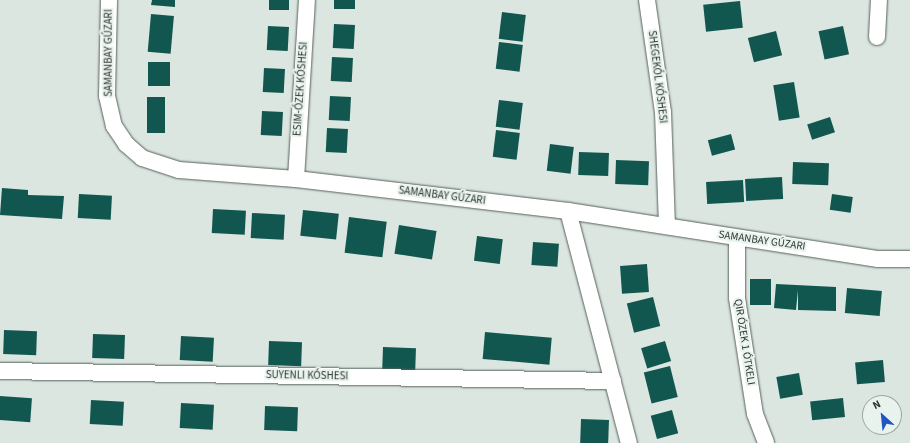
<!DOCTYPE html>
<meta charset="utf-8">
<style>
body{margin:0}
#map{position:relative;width:910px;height:443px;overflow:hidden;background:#dbe6e0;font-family:"Source Sans 3",sans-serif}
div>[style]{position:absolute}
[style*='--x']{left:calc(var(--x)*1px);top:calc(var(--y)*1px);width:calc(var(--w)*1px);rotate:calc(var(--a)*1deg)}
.building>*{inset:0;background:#12574f;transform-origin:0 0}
.roads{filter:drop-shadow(0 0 1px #57605b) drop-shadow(0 0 1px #57605b)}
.street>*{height:16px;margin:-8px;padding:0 8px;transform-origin:8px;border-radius:8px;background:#fff}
span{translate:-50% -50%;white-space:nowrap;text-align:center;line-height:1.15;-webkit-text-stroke:4px #e8f3ed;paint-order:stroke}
.street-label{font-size:11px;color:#303532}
.north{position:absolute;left:862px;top:395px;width:40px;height:40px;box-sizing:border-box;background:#e8f3ed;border:1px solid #9ea7a2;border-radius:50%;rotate:333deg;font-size:11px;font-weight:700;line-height:16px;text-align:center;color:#303532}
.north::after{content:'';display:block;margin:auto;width:14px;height:18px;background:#2255c2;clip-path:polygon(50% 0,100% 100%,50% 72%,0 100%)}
</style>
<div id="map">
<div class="building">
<i style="clip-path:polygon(152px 0,175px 0,175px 7px,151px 5px)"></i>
<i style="left:269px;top:0;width:20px;height:10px"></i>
<i style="left:334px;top:0;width:21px;height:9px"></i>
<i style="left:740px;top:1px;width:27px;height:37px;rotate:84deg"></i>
<i style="left:502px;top:12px;width:24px;height:27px;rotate:7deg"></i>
<i style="left:151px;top:14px;width:23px;height:38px;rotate:5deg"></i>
<i style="left:334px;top:24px;width:21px;height:24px;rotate:3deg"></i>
<i style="left:268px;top:26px;width:21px;height:24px;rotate:3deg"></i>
<i style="left:843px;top:26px;width:29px;height:25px;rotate:78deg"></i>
<i style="left:776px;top:31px;width:25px;height:29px;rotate:76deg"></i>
<i style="left:499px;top:42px;width:24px;height:27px;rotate:7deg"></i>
<i style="left:332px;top:57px;width:21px;height:24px;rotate:3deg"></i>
<i style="left:148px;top:62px;width:22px;height:24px"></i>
<i style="left:264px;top:68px;width:21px;height:24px;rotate:3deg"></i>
<i style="left:794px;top:82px;width:36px;height:21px;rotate:81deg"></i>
<i style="left:330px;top:96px;width:21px;height:24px;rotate:3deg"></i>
<i style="left:147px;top:97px;width:18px;height:36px"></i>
<i style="left:499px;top:100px;width:24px;height:27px;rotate:7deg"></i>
<i style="left:262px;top:111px;width:21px;height:24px;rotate:3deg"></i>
<i style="left:830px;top:117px;width:16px;height:24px;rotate:72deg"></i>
<i style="left:327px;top:128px;width:21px;height:24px;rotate:3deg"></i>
<i style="left:496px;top:130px;width:24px;height:27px;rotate:7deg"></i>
<i style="left:731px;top:134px;width:16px;height:24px;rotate:75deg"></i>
<i style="left:550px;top:144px;width:24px;height:27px;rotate:7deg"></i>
<i style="left:579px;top:152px;width:30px;height:23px;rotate:2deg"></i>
<i style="left:616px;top:160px;width:33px;height:24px;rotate:2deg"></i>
<i style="left:793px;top:162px;width:36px;height:22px;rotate:2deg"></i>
<i style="left:782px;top:177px;width:22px;height:37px;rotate:87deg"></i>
<i style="left:743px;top:180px;width:22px;height:37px;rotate:87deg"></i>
<i style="clip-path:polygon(2px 188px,28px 190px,28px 195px,64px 196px,62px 219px,0 215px)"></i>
<i style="left:79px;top:194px;width:33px;height:24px;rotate:3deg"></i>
<i style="left:832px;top:194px;width:21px;height:16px;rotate:8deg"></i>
<i style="left:213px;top:209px;width:33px;height:24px;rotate:3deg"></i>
<i style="left:303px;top:210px;width:36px;height:26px;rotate:6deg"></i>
<i style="left:252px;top:213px;width:33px;height:25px;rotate:3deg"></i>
<i style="left:349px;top:217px;width:38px;height:36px;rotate:7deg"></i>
<i style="left:399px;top:225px;width:38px;height:29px;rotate:9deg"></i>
<i style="left:477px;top:236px;width:26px;height:25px;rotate:7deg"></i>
<i style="left:533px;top:242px;width:26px;height:23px;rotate:4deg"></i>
<i style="left:647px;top:264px;width:28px;height:27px;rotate:86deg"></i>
<i style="left:750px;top:279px;width:21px;height:26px"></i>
<i style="clip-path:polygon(776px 284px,836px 287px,836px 311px,798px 310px,798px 290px,796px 310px,774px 308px)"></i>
<i style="left:847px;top:288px;width:35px;height:25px;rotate:5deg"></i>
<i style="left:653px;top:297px;width:30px;height:27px;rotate:76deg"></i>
<i style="left:4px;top:330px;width:33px;height:24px;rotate:2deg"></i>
<i style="left:485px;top:332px;width:67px;height:27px;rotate:5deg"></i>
<i style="left:93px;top:334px;width:32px;height:24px;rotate:2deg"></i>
<i style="left:181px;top:336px;width:33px;height:24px;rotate:3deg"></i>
<i style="left:269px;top:341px;width:33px;height:24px;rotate:2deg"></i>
<i style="left:665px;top:341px;width:21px;height:25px;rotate:73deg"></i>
<i style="left:383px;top:347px;width:33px;height:24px;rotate:2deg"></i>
<i style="left:883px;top:360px;width:22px;height:28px;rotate:85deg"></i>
<i style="left:670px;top:366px;width:32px;height:27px;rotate:76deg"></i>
<i style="left:799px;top:373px;width:22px;height:23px;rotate:80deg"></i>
<i style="left:0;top:396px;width:32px;height:24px;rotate:4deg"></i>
<i style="left:843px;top:398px;width:19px;height:33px;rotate:84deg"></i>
<i style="left:91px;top:400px;width:33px;height:24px;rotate:3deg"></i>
<i style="left:181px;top:403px;width:33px;height:25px;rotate:3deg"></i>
<i style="left:265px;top:406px;width:33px;height:24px;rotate:2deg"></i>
<i style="left:672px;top:410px;width:24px;height:22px;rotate:75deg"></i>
<i style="left:581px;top:419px;width:28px;height:24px;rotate:2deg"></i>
</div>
<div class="roads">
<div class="street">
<i style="--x:109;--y:0;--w:96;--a:91.2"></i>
<i style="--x:107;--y:96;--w:31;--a:77"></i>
<i style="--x:114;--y:126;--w:22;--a:56"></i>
<i style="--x:126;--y:144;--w:21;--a:41"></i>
<i style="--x:142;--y:158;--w:39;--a:18"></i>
<i style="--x:179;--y:170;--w:117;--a:4.4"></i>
<i style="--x:296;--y:179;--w:274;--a:6.7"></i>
<i style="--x:568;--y:211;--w:314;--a:8.8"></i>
<i style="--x:878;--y:259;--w:32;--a:0"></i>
<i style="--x:647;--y:0;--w:113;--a:81.9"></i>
<i style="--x:663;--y:112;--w:114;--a:88"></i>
<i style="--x:877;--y:37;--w:37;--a:-87"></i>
<i style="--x:296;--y:179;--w:179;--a:-86.5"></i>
<i style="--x:568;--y:211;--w:240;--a:75.3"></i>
<i style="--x:737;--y:238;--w:60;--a:90"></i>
<i style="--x:737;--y:298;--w:117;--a:81.2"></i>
<i style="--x:755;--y:414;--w:31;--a:69"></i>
<i style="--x:0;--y:371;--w:613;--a:0.93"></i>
</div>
</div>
<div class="street-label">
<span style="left:109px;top:53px;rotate:-90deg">SAMANBAY GÚZARI</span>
<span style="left:657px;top:77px;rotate:83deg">SHEGEKÓL KÓSHESI</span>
<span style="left:301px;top:89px;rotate:-86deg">ESIM-ÓZEK KÓSHESI</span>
<span style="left:442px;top:196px;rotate:7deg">SAMANBAY GÚZARI</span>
<span style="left:762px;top:241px;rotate:8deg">SAMANBAY GÚZARI</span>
<span style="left:744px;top:342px;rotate:81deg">QIR ÓZEK 1 ÓTKELI</span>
<span style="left:307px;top:376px;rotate:1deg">SUYENLI KÓSHESI</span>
</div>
<div class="north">N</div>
</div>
